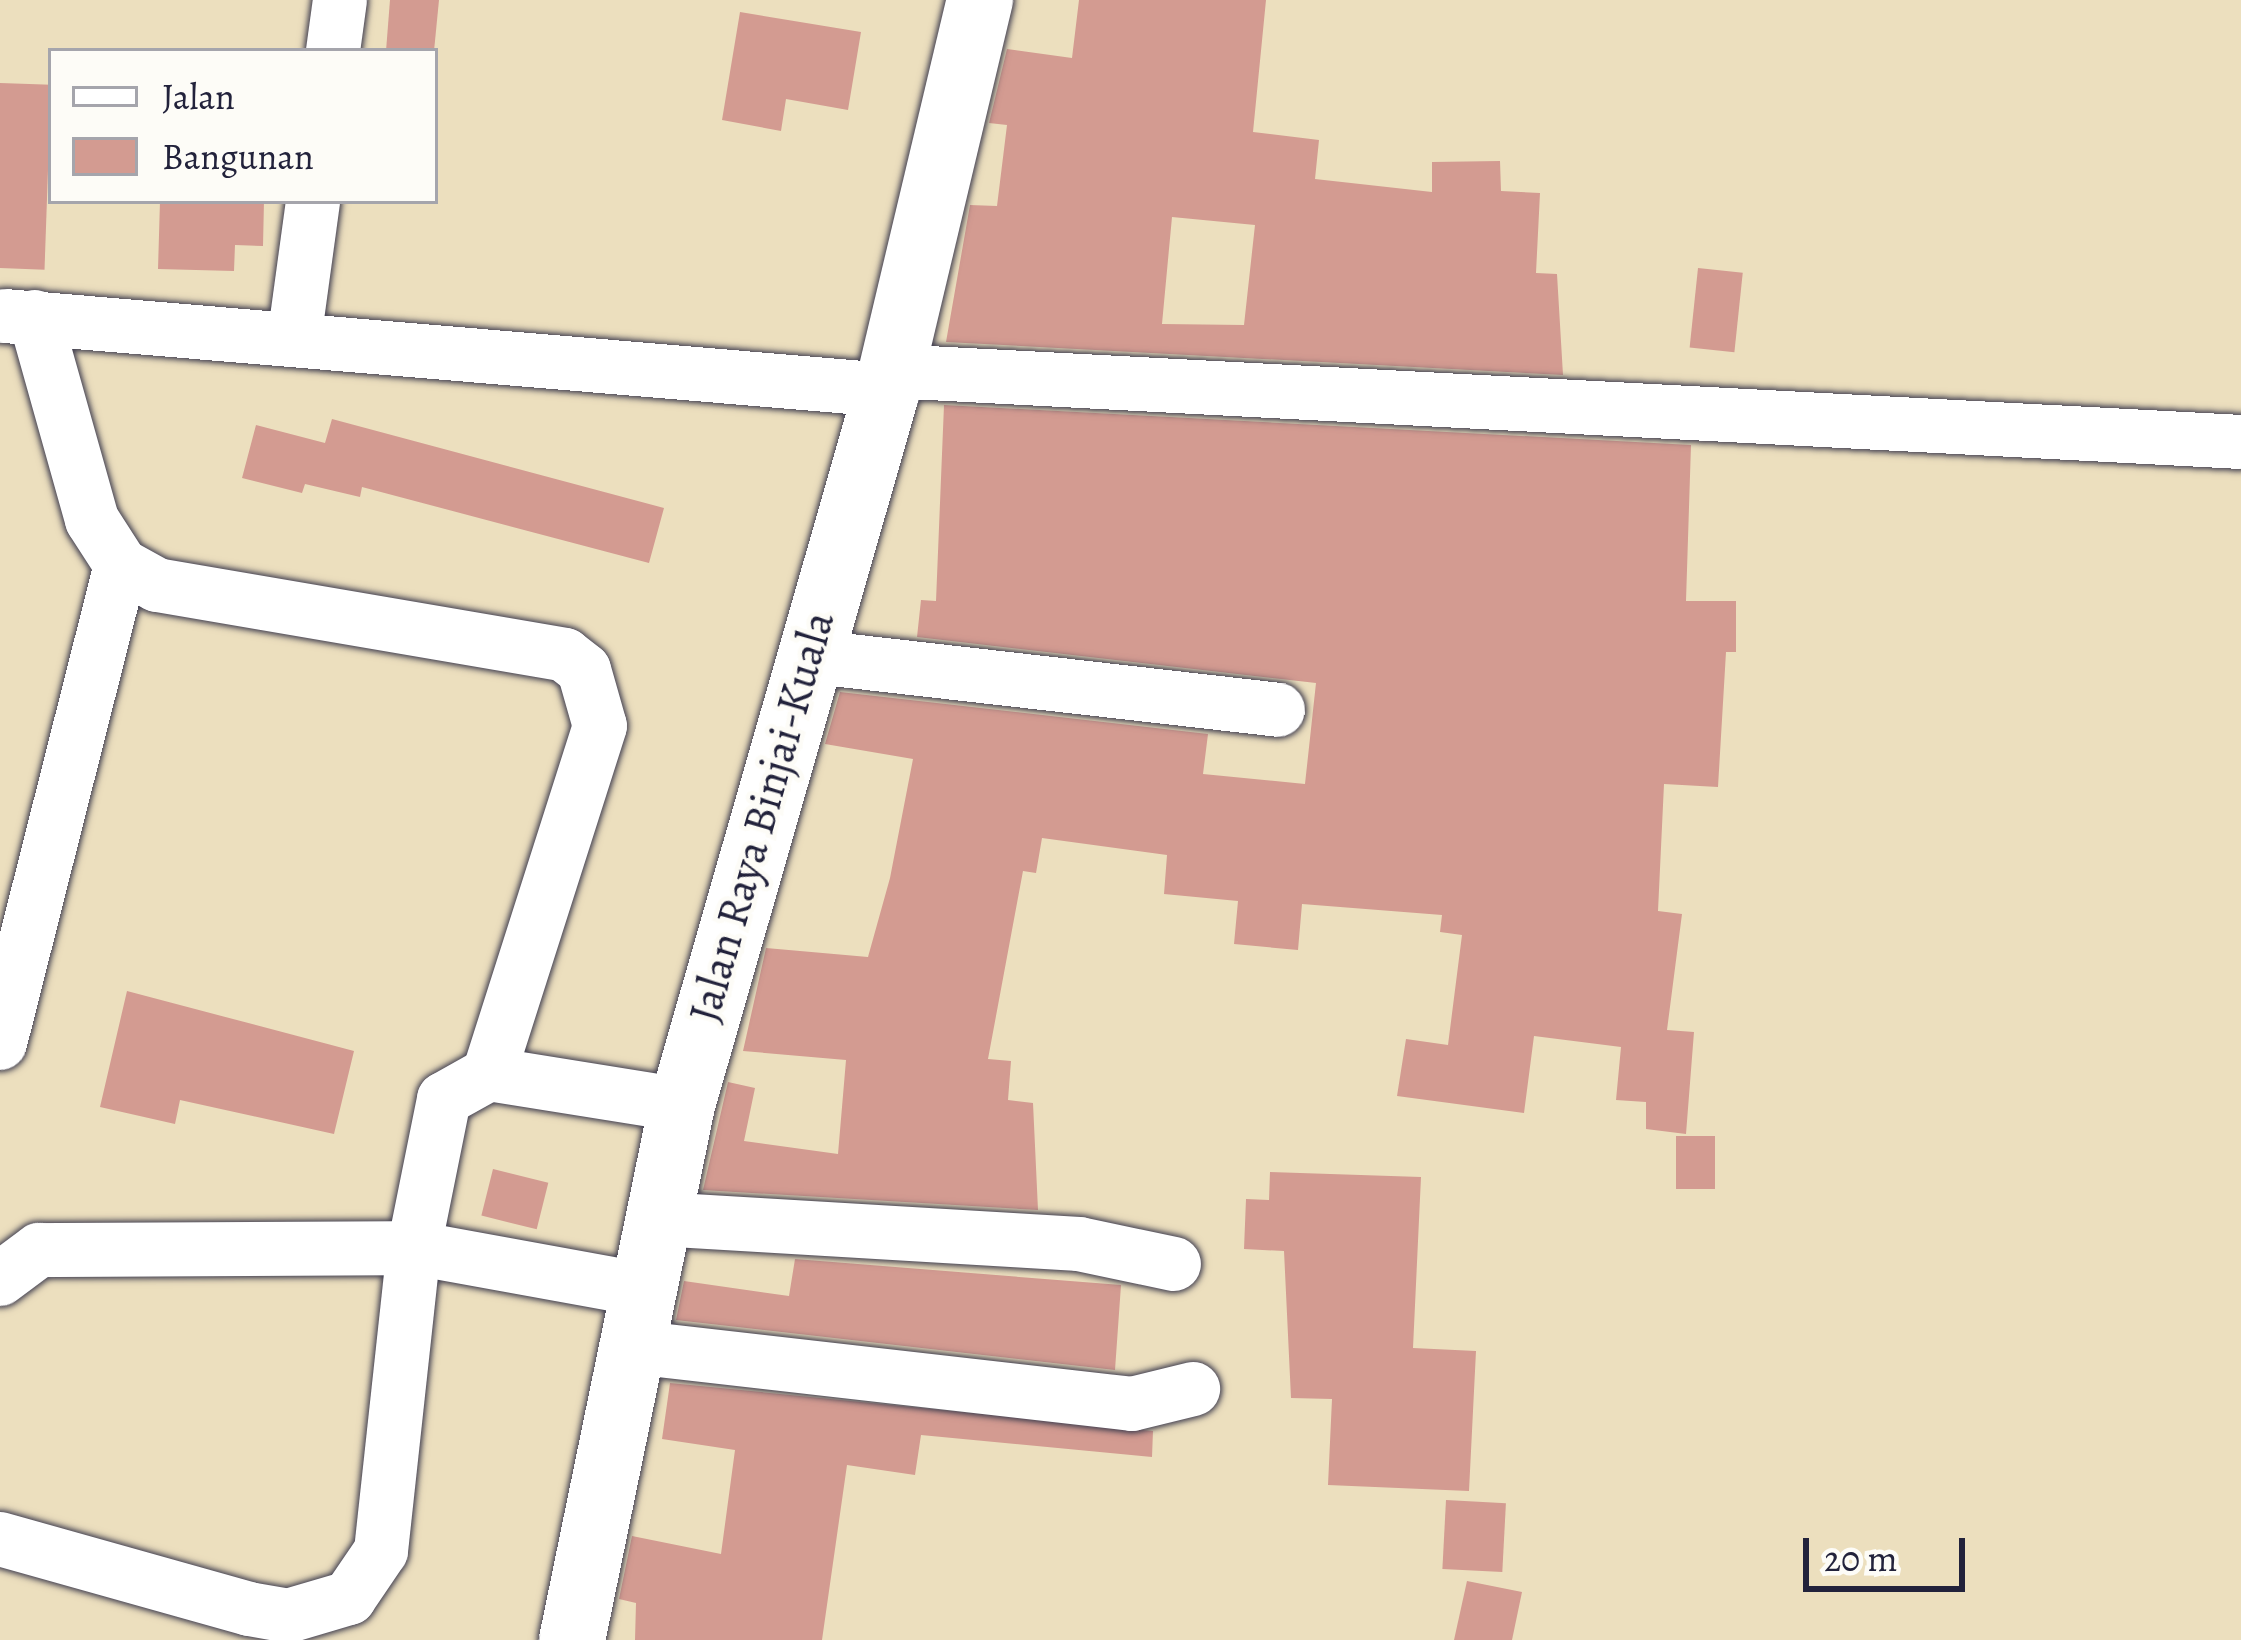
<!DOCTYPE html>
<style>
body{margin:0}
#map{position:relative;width:2241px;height:1640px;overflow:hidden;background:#ecdfbe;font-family:Alegreya,serif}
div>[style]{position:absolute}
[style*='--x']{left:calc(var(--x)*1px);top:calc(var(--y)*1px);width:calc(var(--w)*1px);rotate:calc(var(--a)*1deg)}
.building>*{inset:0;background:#d39b91;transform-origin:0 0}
.roads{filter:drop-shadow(0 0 3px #403e4f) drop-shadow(0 0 3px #403e4f)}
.minor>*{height:54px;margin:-27px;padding:0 27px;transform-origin:27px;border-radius:27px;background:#fff}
.major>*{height:66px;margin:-33px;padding:0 33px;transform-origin:33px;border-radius:33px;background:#fff}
span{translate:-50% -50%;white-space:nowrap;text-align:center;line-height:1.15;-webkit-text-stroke:9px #fdfcf7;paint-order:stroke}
.street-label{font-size:45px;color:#22223b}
.legend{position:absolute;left:48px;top:48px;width:390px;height:156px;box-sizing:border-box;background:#fdfcf7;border:3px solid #a5a5ac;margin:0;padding:15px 21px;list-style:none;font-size:36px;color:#22223b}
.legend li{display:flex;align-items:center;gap:24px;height:60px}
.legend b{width:60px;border:3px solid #a5a5ac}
.scale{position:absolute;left:1803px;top:1538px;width:162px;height:54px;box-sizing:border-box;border:6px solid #22223b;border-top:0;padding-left:15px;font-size:36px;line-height:42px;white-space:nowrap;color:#22223b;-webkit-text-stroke:9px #fdfcf7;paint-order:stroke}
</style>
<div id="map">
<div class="building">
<i style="clip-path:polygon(390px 0,439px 0,434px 51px,386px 51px)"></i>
<i style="clip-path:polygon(evenodd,1079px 0,1266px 0,1253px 132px,1319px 140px,1315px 179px,1432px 192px,1432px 162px,1500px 161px,1501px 191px,1540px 193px,1536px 273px,1557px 274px,1563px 375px,946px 342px,970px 205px,997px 206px,1007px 125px,989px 123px,1007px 49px,1072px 58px,1079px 0,1172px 217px,1255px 225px,1244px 325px,1162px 324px,1172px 217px)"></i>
<i style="clip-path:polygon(740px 12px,861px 32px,848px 110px,786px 99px,781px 131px,722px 120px)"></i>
<i style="left:0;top:83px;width:51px;height:185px;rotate:2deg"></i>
<i style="clip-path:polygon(160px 201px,264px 201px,263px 246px,235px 245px,234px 271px,158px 269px)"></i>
<i style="left:1698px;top:268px;width:45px;height:80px;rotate:6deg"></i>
<i style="clip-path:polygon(944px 405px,1691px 445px,1686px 601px,1736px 601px,1736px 652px,1726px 652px,1718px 787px,1664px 784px,1658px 911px,1682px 914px,1667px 1030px,1694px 1032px,1686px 1134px,1646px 1129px,1646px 1102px,1616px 1100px,1621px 1047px,1534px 1036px,1524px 1113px,1397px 1096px,1406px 1039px,1448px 1045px,1462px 935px,1440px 932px,1442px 915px,1302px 904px,1298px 950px,1234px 944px,1238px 901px,1164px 894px,1167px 855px,1042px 838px,1036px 873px,1023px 871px,988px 1059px,1011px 1061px,1008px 1100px,1033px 1103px,1038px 1210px,703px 1190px,728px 1082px,755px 1088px,744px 1141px,838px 1154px,846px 1060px,743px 1051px,766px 948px,868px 957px,890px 878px,913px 759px,825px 744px,840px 692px,1208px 734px,1203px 774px,1305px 784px,1316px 683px,917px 637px,921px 600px,936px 601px)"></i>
<i style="clip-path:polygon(332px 419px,664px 508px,649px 563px,362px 487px,360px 497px,305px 484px,302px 493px,242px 478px,256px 425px,325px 443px)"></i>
<i style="clip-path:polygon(127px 991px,354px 1051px,334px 1134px,180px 1100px,175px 1124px,100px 1107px)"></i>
<i style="left:1676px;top:1136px;width:39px;height:53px"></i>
<i style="left:493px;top:1169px;width:57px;height:48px;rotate:14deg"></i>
<i style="clip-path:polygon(1270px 1172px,1421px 1177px,1413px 1348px,1476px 1351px,1469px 1491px,1328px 1485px,1332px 1399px,1291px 1398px,1284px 1251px,1244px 1249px,1246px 1199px,1269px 1200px)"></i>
<i style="clip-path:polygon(795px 1259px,1121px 1285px,1115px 1370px,676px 1320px,684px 1281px,789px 1296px)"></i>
<i style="clip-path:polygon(670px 1383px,1153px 1431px,1152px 1457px,921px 1435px,915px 1475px,847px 1465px,822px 1640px,635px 1640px,636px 1603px,619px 1599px,632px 1536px,721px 1554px,735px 1450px,662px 1439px)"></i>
<i style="left:1446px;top:1500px;width:60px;height:69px;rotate:3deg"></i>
<i style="clip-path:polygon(1467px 1581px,1522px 1592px,1512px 1640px,1454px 1640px)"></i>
</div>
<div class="roads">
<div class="minor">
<i style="--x:333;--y:51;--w:51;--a:-82.2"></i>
<i style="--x:5;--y:316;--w:885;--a:4.8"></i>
<i style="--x:35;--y:317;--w:211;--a:74.3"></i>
<i style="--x:92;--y:520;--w:54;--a:57.2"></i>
<i style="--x:121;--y:565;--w:41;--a:29.1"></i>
<i style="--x:157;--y:585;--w:414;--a:9.7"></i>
<i style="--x:565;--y:655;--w:24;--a:38"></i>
<i style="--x:584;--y:670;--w:58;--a:74.1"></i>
<i style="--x:600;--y:726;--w:365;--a:107.7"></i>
<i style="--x:295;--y:333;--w:133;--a:-82.2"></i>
<i style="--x:891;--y:371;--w:1352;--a:3.01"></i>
<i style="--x:806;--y:656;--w:475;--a:6.5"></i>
<i style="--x:0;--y:1043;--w:493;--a:-75.8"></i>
<i style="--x:658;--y:1219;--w:422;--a:3.4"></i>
<i style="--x:1079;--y:1244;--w:97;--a:11.9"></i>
<i style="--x:0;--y:1279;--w:49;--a:-36.6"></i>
<i style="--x:39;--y:1250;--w:375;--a:-0.3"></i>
<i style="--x:414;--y:1248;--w:236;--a:10.3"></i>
<i style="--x:632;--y:1347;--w:503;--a:6.5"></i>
<i style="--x:1132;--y:1404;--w:63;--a:-13.8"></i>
<i style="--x:0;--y:1539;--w:259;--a:15.7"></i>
<i style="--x:249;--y:1609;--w:40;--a:10"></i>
<i style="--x:288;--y:1616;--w:64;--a:-16.4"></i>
<i style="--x:349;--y:1598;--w:57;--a:-55.8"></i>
<i style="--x:381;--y:1551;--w:305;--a:-83.8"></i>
<i style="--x:414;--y:1248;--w:152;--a:-78.6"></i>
<i style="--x:444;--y:1099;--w:51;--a:-29.1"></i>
<i style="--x:489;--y:1074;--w:195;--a:9.1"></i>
</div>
<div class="major">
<i style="--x:572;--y:1640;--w:546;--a:-78.38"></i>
<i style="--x:682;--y:1105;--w:744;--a:-74"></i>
<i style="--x:887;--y:390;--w:401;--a:-76.6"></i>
</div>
</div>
<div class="street-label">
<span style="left:762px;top:817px;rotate:-74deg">Jalan Raya Binjai-Kuala</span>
</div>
<ul class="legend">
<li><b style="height:15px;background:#fff"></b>Jalan</li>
<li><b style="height:33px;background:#d39b91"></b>Bangunan</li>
</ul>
<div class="scale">20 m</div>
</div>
